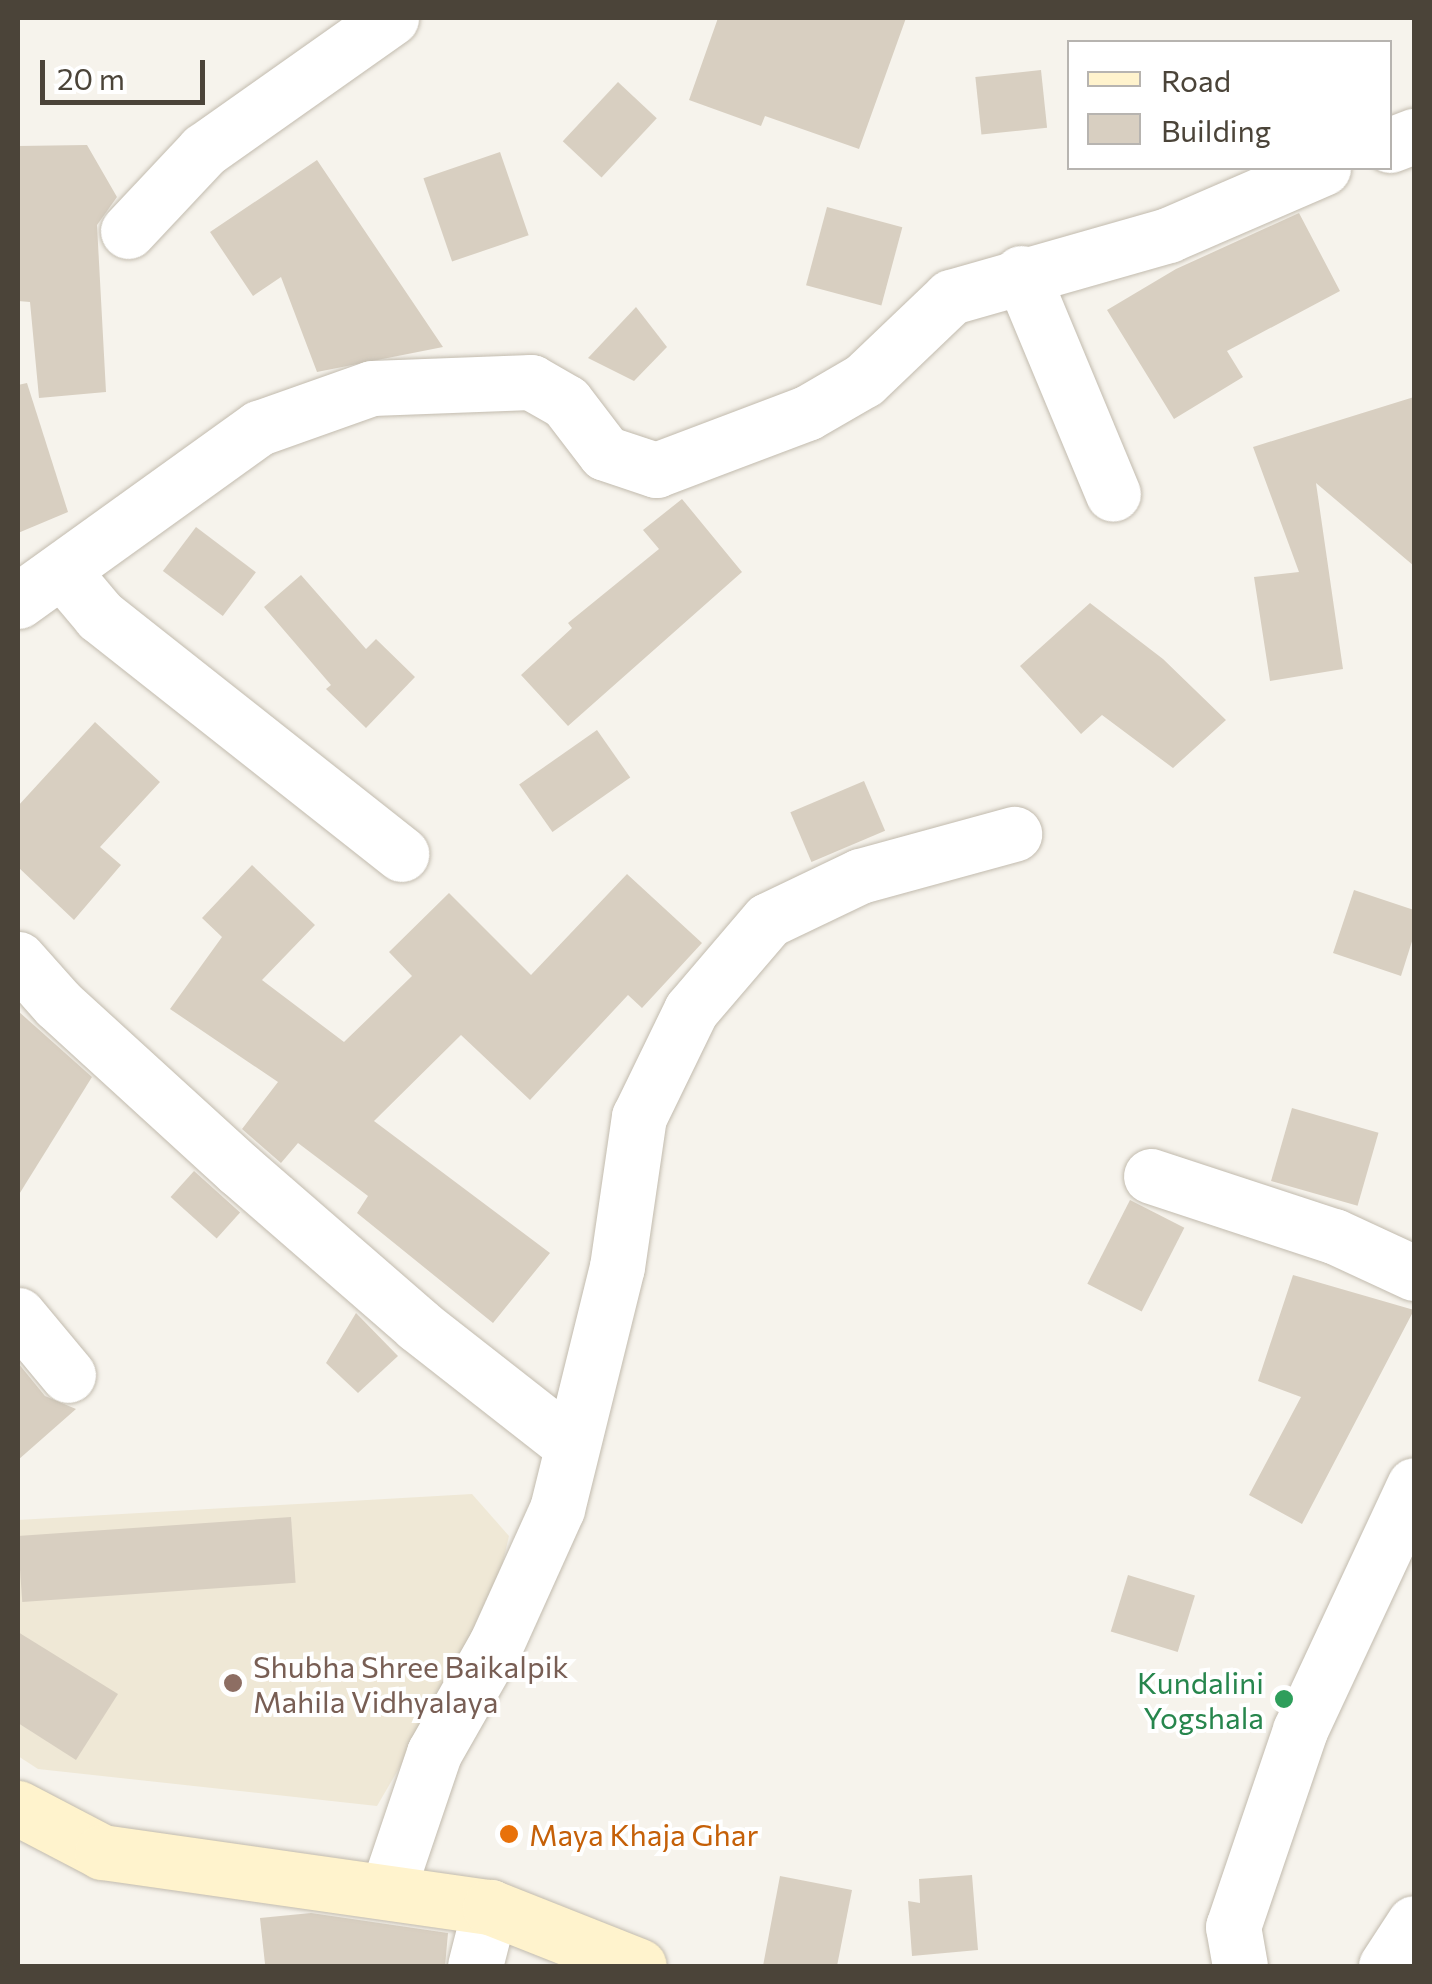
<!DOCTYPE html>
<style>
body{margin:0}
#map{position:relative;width:1432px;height:1984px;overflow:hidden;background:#f6f3ec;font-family:Commissioner,sans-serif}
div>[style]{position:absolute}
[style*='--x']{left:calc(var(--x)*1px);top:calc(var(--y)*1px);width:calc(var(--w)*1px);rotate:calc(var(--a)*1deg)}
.education>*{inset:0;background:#efe8d6}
.building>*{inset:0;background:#d8cfc1;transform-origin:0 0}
.roads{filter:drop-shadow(0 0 2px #c2bbae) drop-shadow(0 0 2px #c2bbae)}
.street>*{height:55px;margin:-27.5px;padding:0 27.5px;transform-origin:27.5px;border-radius:27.5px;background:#fff}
.secondary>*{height:55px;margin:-27.5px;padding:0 27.5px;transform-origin:27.5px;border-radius:27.5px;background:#fff3cd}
.dots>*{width:28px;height:28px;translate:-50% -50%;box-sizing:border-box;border:5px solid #fff;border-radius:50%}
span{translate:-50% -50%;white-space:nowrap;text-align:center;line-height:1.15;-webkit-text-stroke:8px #fff;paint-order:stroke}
.education-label{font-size:30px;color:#785e54}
.left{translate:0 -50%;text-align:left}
.leisure-label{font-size:30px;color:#27864d}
.right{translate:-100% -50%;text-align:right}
.food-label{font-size:30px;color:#c56008}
.frame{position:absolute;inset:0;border:20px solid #4b4439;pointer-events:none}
.legend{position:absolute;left:1067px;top:40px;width:325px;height:130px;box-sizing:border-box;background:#fff;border:2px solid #b7b4b0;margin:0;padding:12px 18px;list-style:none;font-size:30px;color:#4b4439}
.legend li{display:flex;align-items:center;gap:20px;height:50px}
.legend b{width:50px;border:2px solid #b7b4b0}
.scale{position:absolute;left:40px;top:60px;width:165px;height:45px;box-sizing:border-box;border:5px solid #4b4439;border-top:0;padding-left:12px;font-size:30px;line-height:35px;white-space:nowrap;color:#4b4439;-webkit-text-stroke:8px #fff;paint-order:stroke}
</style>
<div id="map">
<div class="education">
<i style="clip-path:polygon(472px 1494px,509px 1536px,492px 1609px,377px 1806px,38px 1769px,18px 1756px,18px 1520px)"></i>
</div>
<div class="building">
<i style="clip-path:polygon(718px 18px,906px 18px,859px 149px,765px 116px,761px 126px,689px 100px)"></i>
<i style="left:1041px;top:70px;width:58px;height:66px;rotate:84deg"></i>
<i style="left:618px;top:82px;width:53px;height:81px;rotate:43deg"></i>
<i style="clip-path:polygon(87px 145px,117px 197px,97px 225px,106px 392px,39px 398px,30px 302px,18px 301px,18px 146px)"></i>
<i style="left:500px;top:152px;width:88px;height:81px;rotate:71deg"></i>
<i style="clip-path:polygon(317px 160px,443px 347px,317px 372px,281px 277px,253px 296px,210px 232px)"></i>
<i style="left:827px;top:207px;width:78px;height:81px;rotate:15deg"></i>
<i style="clip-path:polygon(1299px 213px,1340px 291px,1227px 351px,1243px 377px,1174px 419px,1107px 310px,1176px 269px)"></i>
<i style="clip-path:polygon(636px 307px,667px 347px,634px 381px,588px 358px)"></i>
<i style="clip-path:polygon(27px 383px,68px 512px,18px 533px,18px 385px)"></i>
<i style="clip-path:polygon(1414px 397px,1414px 566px,1316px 483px,1343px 669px,1270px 681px,1254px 577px,1299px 572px,1253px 447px)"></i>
<i style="clip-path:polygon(682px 499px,742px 572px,568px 726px,521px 675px,572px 628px,568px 623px,659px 549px,643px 530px)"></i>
<i style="left:196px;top:527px;width:75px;height:55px;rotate:37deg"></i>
<i style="clip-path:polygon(301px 575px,366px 649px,376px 639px,415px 677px,366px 728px,326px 689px,331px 685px,264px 607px)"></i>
<i style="clip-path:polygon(1090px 603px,1163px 659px,1226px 720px,1173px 768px,1102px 715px,1081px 734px,1020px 666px)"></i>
<i style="clip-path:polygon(95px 722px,160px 782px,100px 847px,121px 865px,74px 920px,18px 867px,18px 806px)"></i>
<i style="left:597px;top:730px;width:58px;height:95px;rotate:55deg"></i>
<i style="left:864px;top:781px;width:54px;height:80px;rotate:67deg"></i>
<i style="clip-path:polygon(252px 865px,315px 925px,262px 980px,344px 1042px,412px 976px,389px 952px,449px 893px,531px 975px,627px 874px,702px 943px,642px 1008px,628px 995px,530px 1100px,461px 1035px,374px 1121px,550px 1253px,493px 1323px,357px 1213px,368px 1196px,298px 1143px,281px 1163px,242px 1129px,278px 1082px,170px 1009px,222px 937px,202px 918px)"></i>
<i style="clip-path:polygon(1354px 890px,1414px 910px,1414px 935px,1401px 976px,1333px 953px)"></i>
<i style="clip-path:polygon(18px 1011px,92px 1077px,18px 1196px)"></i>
<i style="left:1292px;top:1108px;width:90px;height:76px;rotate:16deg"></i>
<i style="left:194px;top:1171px;width:62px;height:35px;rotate:42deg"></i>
<i style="left:1130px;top:1200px;width:61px;height:94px;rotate:27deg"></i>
<i style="clip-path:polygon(1293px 1275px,1414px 1310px,1302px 1524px,1249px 1495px,1301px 1397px,1258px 1381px)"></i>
<i style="clip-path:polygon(356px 1313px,398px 1356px,358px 1393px,326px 1363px)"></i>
<i style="clip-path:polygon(18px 1363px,45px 1396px,76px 1409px,18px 1460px)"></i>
<i style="left:291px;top:1517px;width:66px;height:274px;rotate:86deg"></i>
<i style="left:1128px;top:1575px;width:70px;height:59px;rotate:17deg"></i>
<i style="clip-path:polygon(18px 1632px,118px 1694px,76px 1760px,18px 1723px)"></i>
<i style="clip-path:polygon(972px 1875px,978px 1950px,912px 1956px,908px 1901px,920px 1903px,919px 1879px)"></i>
<i style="clip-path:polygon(780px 1876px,852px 1890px,837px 1966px,763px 1966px)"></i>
<i style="clip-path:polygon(311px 1913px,448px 1933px,445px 1966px,265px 1964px,260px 1918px)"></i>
</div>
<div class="roads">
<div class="street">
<i style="--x:1390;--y:145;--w:26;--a:-21"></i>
<i style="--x:128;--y:231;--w:111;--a:-46.8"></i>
<i style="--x:204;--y:150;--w:229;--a:-35.2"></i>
<i style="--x:1021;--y:273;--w:239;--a:67.4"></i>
<i style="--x:63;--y:572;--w:57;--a:49.9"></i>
<i style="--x:100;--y:616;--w:384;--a:38.3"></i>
<i style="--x:18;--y:601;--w:297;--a:-35.7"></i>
<i style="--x:259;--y:428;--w:120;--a:-19.5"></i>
<i style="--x:372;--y:388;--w:159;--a:-2.2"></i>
<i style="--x:531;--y:382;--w:40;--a:29.7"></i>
<i style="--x:566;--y:402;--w:64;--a:52.6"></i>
<i style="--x:605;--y:453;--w:54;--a:18.4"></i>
<i style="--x:656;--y:470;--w:161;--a:-20.7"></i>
<i style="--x:807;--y:413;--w:66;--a:-30.1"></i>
<i style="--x:864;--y:380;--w:120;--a:-43.7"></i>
<i style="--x:951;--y:297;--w:226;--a:-15.9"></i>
<i style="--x:1168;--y:235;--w:169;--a:-23.4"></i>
<i style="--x:18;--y:959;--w:60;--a:48.4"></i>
<i style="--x:58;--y:1004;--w:246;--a:42.4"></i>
<i style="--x:240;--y:1170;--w:236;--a:41"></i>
<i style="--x:418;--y:1325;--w:194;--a:38.1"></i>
<i style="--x:1151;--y:1176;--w:193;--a:18.2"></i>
<i style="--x:1334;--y:1236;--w:88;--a:24.8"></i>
<i style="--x:18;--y:1315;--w:78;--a:50.2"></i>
<i style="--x:388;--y:1889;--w:144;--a:-71.3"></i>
<i style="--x:434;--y:1753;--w:125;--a:-60.4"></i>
<i style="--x:496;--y:1644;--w:148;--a:-65.7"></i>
<i style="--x:557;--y:1509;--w:249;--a:-76.1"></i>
<i style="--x:617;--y:1267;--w:152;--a:-81.7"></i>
<i style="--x:639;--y:1117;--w:119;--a:-64.1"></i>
<i style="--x:691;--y:1010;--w:118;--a:-49.5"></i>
<i style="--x:768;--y:920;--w:102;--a:-25.6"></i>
<i style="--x:860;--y:876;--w:160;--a:-15.3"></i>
<i style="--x:475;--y:1966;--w:61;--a:-75.7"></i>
<i style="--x:1240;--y:1966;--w:40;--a:-100"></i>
<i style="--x:1233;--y:1927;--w:208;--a:-71.2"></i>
<i style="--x:1300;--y:1730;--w:270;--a:-65"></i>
<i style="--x:1386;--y:1966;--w:51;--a:-56.9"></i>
</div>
<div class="secondary">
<i style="--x:18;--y:1808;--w:95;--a:27.6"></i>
<i style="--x:102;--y:1852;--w:392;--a:8.1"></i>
<i style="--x:490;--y:1907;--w:160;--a:21.6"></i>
</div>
</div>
<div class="dots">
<i style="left:233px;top:1683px;background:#8d6e63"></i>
<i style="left:1284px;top:1699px;background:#2e9e5b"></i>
<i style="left:509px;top:1834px;background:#e8710a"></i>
</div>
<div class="education-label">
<span class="left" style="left:253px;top:1683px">Shubha Shree Baikalpik<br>Mahila Vidhyalaya</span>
</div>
<div class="leisure-label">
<span class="right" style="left:1264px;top:1699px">Kundalini<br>Yogshala</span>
</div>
<div class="food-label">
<span class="left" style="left:529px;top:1834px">Maya Khaja Ghar</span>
</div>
<div class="frame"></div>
<ul class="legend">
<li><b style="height:12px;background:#fff3cd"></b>Road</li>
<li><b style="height:28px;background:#d8cfc1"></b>Building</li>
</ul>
<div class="scale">20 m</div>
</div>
